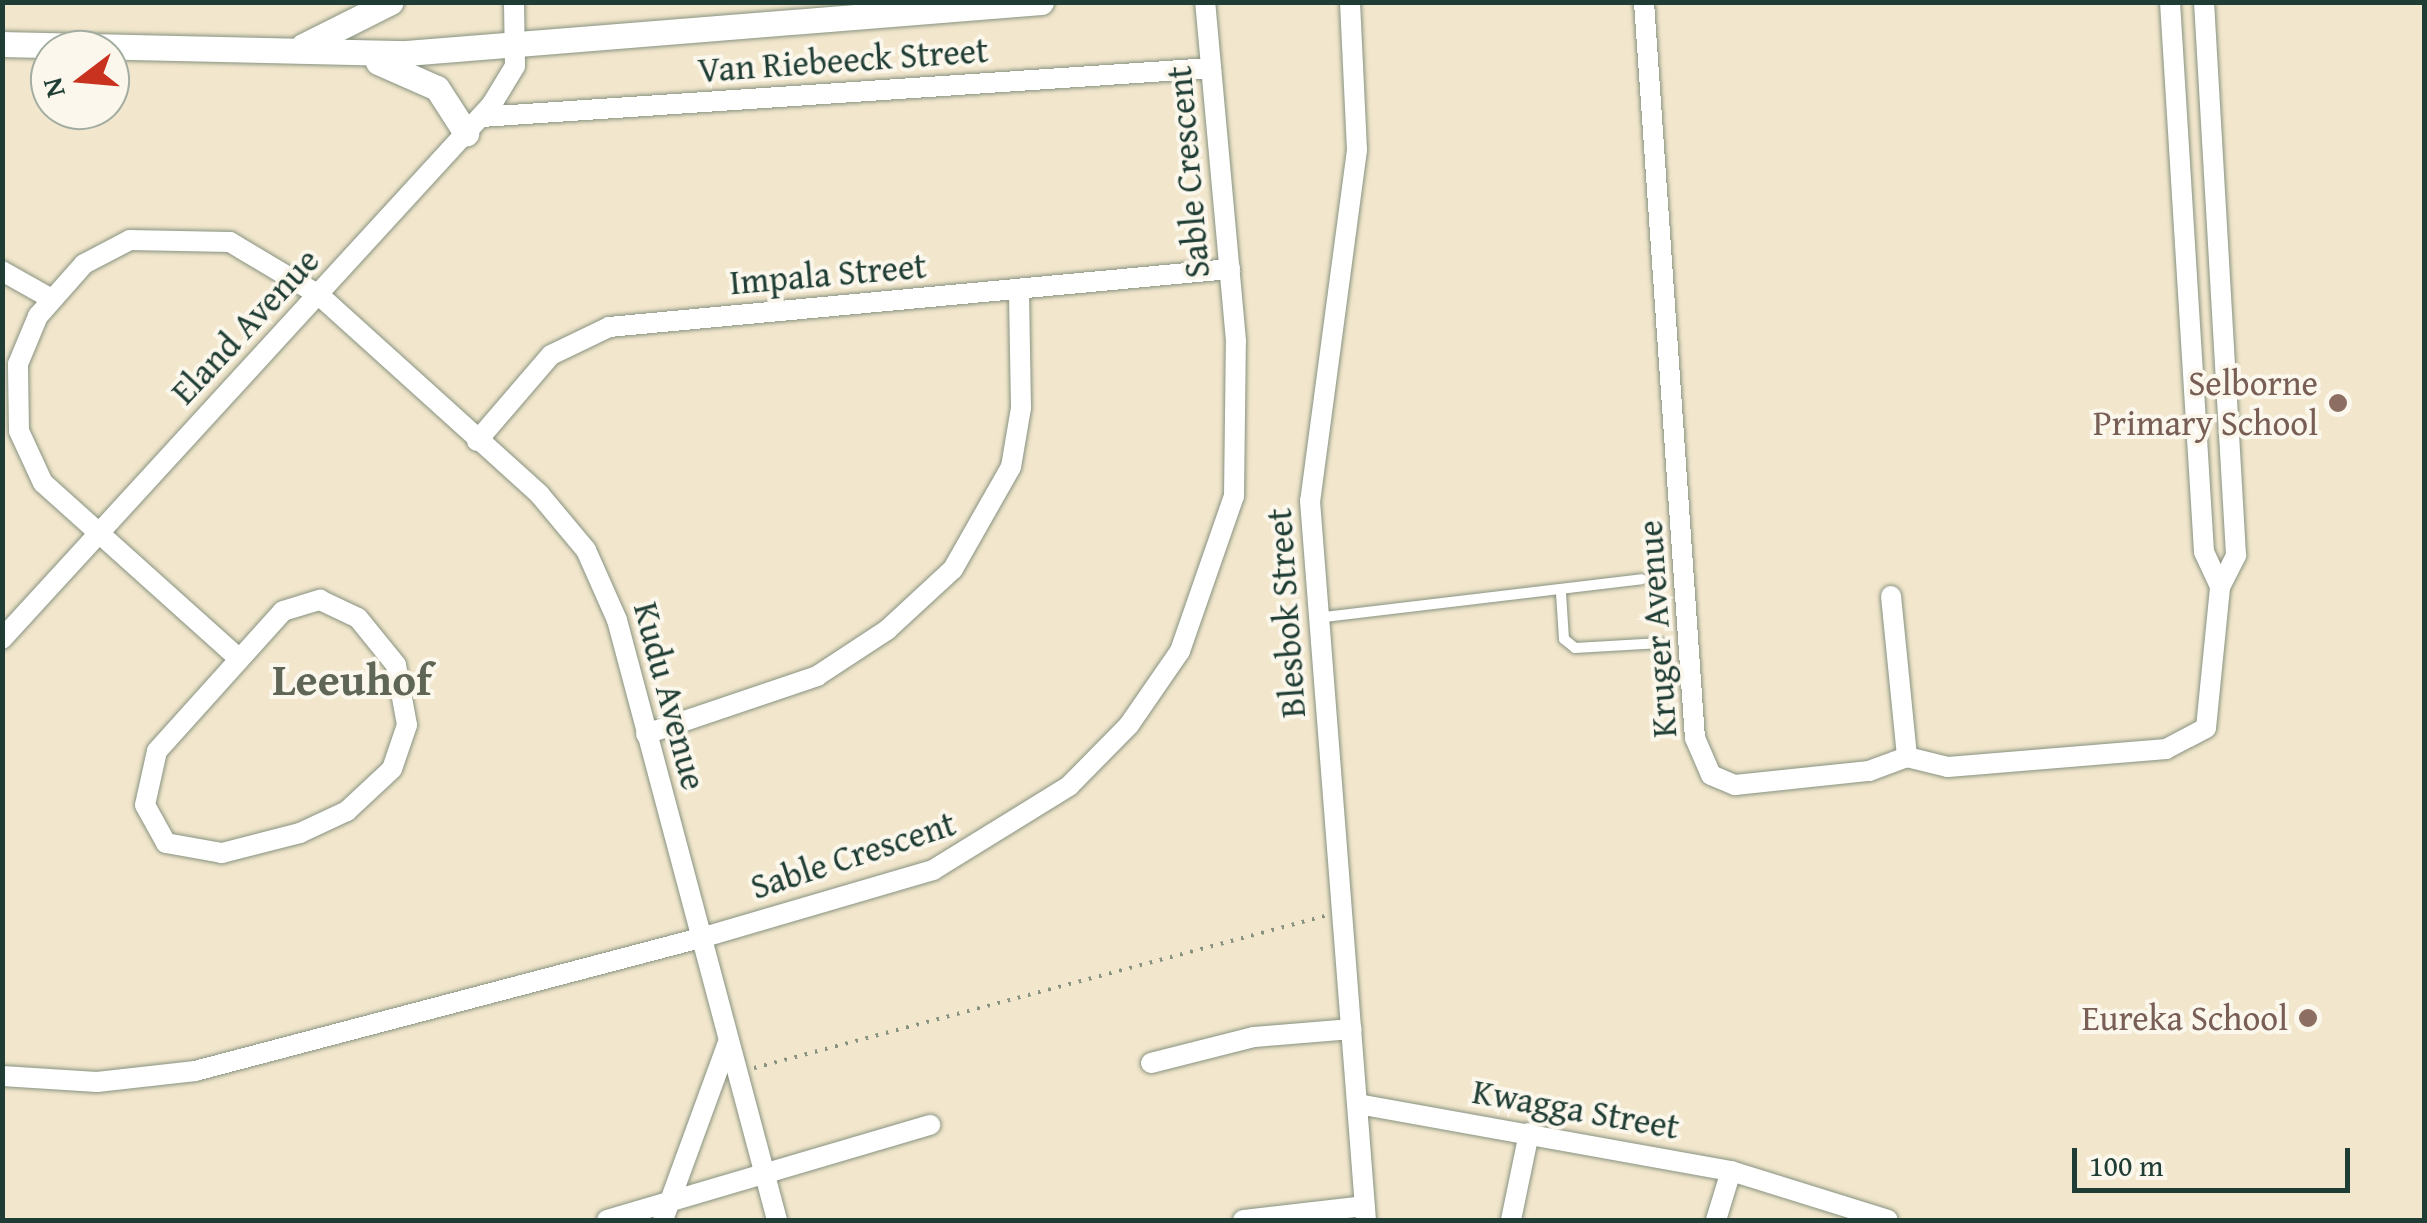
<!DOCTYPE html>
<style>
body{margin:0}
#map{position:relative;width:2427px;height:1223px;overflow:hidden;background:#f2e7cc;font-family:"Gentium Book Plus",serif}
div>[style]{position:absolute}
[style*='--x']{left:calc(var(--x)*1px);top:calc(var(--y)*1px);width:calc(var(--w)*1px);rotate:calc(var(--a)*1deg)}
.path>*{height:4px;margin-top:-2px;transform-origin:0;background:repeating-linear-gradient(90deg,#889280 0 2.5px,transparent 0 10.5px)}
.roads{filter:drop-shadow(0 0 2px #889280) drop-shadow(0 0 2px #889280)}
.service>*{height:10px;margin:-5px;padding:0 5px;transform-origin:5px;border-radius:5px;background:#fff}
.minor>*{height:20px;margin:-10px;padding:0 10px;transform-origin:10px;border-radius:10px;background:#fff}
.tertiary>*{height:25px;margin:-12.5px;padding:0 12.5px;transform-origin:12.5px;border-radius:12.5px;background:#fff}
.dots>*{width:28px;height:28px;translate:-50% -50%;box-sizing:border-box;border:5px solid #fbf7ec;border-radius:50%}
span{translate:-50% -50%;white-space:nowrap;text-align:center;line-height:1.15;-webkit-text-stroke:8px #fbf7ec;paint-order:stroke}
.street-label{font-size:35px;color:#1f3d34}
.education-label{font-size:35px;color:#785e54}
.right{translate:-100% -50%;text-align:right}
.district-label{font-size:45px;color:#5f6655;font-weight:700}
.frame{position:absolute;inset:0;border:5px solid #1f3d34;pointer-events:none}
.north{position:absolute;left:30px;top:30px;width:100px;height:100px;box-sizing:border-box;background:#fbf7ec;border:2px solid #a3ada2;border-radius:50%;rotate:254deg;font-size:28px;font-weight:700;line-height:40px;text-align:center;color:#1f3d34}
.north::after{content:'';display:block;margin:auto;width:35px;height:45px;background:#c8321e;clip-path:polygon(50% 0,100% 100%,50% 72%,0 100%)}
.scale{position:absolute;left:2072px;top:1148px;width:278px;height:45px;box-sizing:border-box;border:5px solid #1f3d34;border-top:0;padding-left:12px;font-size:30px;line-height:35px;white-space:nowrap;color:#1f3d34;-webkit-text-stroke:8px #fbf7ec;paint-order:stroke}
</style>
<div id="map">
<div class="path">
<i style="--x:754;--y:1068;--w:591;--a:-14.91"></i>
</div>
<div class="roads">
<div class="service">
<i style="--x:1561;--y:593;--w:46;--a:86.3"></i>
<i style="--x:1564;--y:639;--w:14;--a:39"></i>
<i style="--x:1575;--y:648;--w:86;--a:-3.3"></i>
<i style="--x:1316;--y:618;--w:328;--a:-6.8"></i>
</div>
<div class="minor">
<i style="--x:1350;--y:2;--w:148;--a:87.3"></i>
<i style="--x:1357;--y:150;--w:354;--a:97.6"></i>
<i style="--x:1310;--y:501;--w:721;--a:85.55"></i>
<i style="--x:1644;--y:2;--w:738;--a:86.04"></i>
<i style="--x:1695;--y:738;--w:40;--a:66.6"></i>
<i style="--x:1711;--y:775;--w:26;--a:23"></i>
<i style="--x:1735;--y:785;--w:135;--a:-6"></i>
<i style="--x:1869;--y:771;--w:40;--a:-20.2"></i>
<i style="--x:1907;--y:757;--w:42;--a:13.7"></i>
<i style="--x:1948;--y:767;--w:219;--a:-4.7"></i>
<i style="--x:2166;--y:749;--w:45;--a:-27.7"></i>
<i style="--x:2206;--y:728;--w:142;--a:-84.3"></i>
<i style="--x:2220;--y:587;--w:36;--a:-63"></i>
<i style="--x:2236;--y:555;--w:554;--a:-93.31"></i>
<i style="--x:2170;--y:2;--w:551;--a:86.46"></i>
<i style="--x:2204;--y:552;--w:38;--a:65"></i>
<i style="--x:481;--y:117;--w:732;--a:-3.84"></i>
<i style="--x:2;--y:271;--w:55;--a:29.4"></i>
<i style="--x:477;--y:441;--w:113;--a:-49.3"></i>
<i style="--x:551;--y:355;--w:64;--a:-25.8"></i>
<i style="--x:609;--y:327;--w:624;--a:-5.34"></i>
<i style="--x:1891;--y:596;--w:162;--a:84.3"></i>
<i style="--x:320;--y:600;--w:42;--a:25.3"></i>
<i style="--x:358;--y:618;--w:60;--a:51"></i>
<i style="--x:396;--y:665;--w:61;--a:79.6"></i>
<i style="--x:407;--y:725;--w:46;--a:108.8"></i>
<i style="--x:392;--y:769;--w:62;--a:137"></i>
<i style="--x:347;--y:811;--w:52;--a:154.9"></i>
<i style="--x:300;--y:833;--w:81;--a:165.6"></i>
<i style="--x:222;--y:853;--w:57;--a:-169.9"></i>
<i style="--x:166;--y:843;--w:43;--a:-118.9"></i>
<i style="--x:145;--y:805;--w:55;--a:-77.5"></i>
<i style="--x:157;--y:751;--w:188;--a:-48"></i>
<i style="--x:283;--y:611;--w:39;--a:-17"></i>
<i style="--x:2;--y:639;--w:725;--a:-47.51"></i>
<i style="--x:492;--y:104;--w:44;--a:-58.8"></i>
<i style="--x:515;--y:66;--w:64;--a:-90.9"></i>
<i style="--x:236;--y:656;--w:259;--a:-138.1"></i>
<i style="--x:43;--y:483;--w:57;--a:-114.8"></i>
<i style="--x:19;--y:431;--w:67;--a:-90.9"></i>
<i style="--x:18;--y:364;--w:52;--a:-67.4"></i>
<i style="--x:38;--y:316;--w:69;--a:-48.5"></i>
<i style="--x:84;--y:264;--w:52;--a:-27.6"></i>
<i style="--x:130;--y:240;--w:100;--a:1.1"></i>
<i style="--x:230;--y:242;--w:104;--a:30.8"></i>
<i style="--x:319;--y:295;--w:298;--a:42.1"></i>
<i style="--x:540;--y:495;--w:72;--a:50.1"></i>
<i style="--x:586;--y:550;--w:77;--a:66.1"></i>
<i style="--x:617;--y:620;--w:621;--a:75.07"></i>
<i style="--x:646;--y:734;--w:181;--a:-18.7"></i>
<i style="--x:817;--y:676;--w:84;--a:-33.3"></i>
<i style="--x:887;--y:630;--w:90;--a:-42.7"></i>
<i style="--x:953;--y:569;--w:117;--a:-60.4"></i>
<i style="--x:1011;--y:467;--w:60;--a:-80.4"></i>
<i style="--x:1021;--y:408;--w:119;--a:-91"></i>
<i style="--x:1151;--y:1063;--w:106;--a:-14.2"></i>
<i style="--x:1254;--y:1037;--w:98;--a:-4.7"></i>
<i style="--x:2;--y:1076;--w:95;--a:3.6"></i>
<i style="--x:97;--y:1082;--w:99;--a:-6.4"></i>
<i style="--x:195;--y:1071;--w:526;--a:-14.75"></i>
<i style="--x:704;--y:937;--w:239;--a:-16.3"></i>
<i style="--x:933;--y:870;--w:160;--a:-31.7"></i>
<i style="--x:1069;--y:786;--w:86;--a:-45.5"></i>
<i style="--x:1129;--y:725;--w:90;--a:-55.4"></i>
<i style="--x:1180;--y:651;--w:164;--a:-70.8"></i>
<i style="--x:1234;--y:496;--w:155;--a:-89.3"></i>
<i style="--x:1236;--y:341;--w:340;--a:-95.2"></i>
<i style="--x:1358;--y:1104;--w:379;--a:10.2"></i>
<i style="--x:1731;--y:1171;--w:164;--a:17.3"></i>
<i style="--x:607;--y:1220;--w:337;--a:-16.4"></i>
<i style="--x:663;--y:1220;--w:189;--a:-69.9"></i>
<i style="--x:1243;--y:1220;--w:122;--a:-6.6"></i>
<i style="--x:1511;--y:1220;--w:89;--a:-78.3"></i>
<i style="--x:1716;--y:1220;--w:51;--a:-73"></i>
</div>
<div class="tertiary">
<i style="--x:2;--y:44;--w:404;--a:1.3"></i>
<i style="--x:406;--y:53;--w:637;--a:-4.59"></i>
<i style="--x:303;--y:46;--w:98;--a:-26.6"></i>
<i style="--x:378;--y:62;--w:64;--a:23.8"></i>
<i style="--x:437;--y:88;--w:54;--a:57.2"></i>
</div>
</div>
<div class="dots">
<i style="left:2338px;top:403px;background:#8d6e63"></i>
<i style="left:2308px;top:1018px;background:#8d6e63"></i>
</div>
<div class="street-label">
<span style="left:843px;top:60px;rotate:-4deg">Van Riebeeck Street</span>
<span style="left:1188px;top:172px;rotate:-95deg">Sable Crescent</span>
<span style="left:828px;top:274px;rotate:-5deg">Impala Street</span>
<span style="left:245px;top:326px;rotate:-47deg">Eland Avenue</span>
<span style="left:1286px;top:613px;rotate:-94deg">Blesbok Street</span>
<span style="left:1657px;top:629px;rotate:-94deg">Kruger Avenue</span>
<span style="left:670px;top:696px;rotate:75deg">Kudu Avenue</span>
<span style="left:853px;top:855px;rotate:-18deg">Sable Crescent</span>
<span style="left:1576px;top:1109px;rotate:10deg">Kwagga Street</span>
</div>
<div class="education-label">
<span class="right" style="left:2318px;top:403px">Selborne<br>Primary School</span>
<span class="right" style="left:2288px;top:1018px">Eureka School</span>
</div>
<div class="district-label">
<span style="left:352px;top:679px">Leeuhof</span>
</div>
<div class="frame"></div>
<div class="north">N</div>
<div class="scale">100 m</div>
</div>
